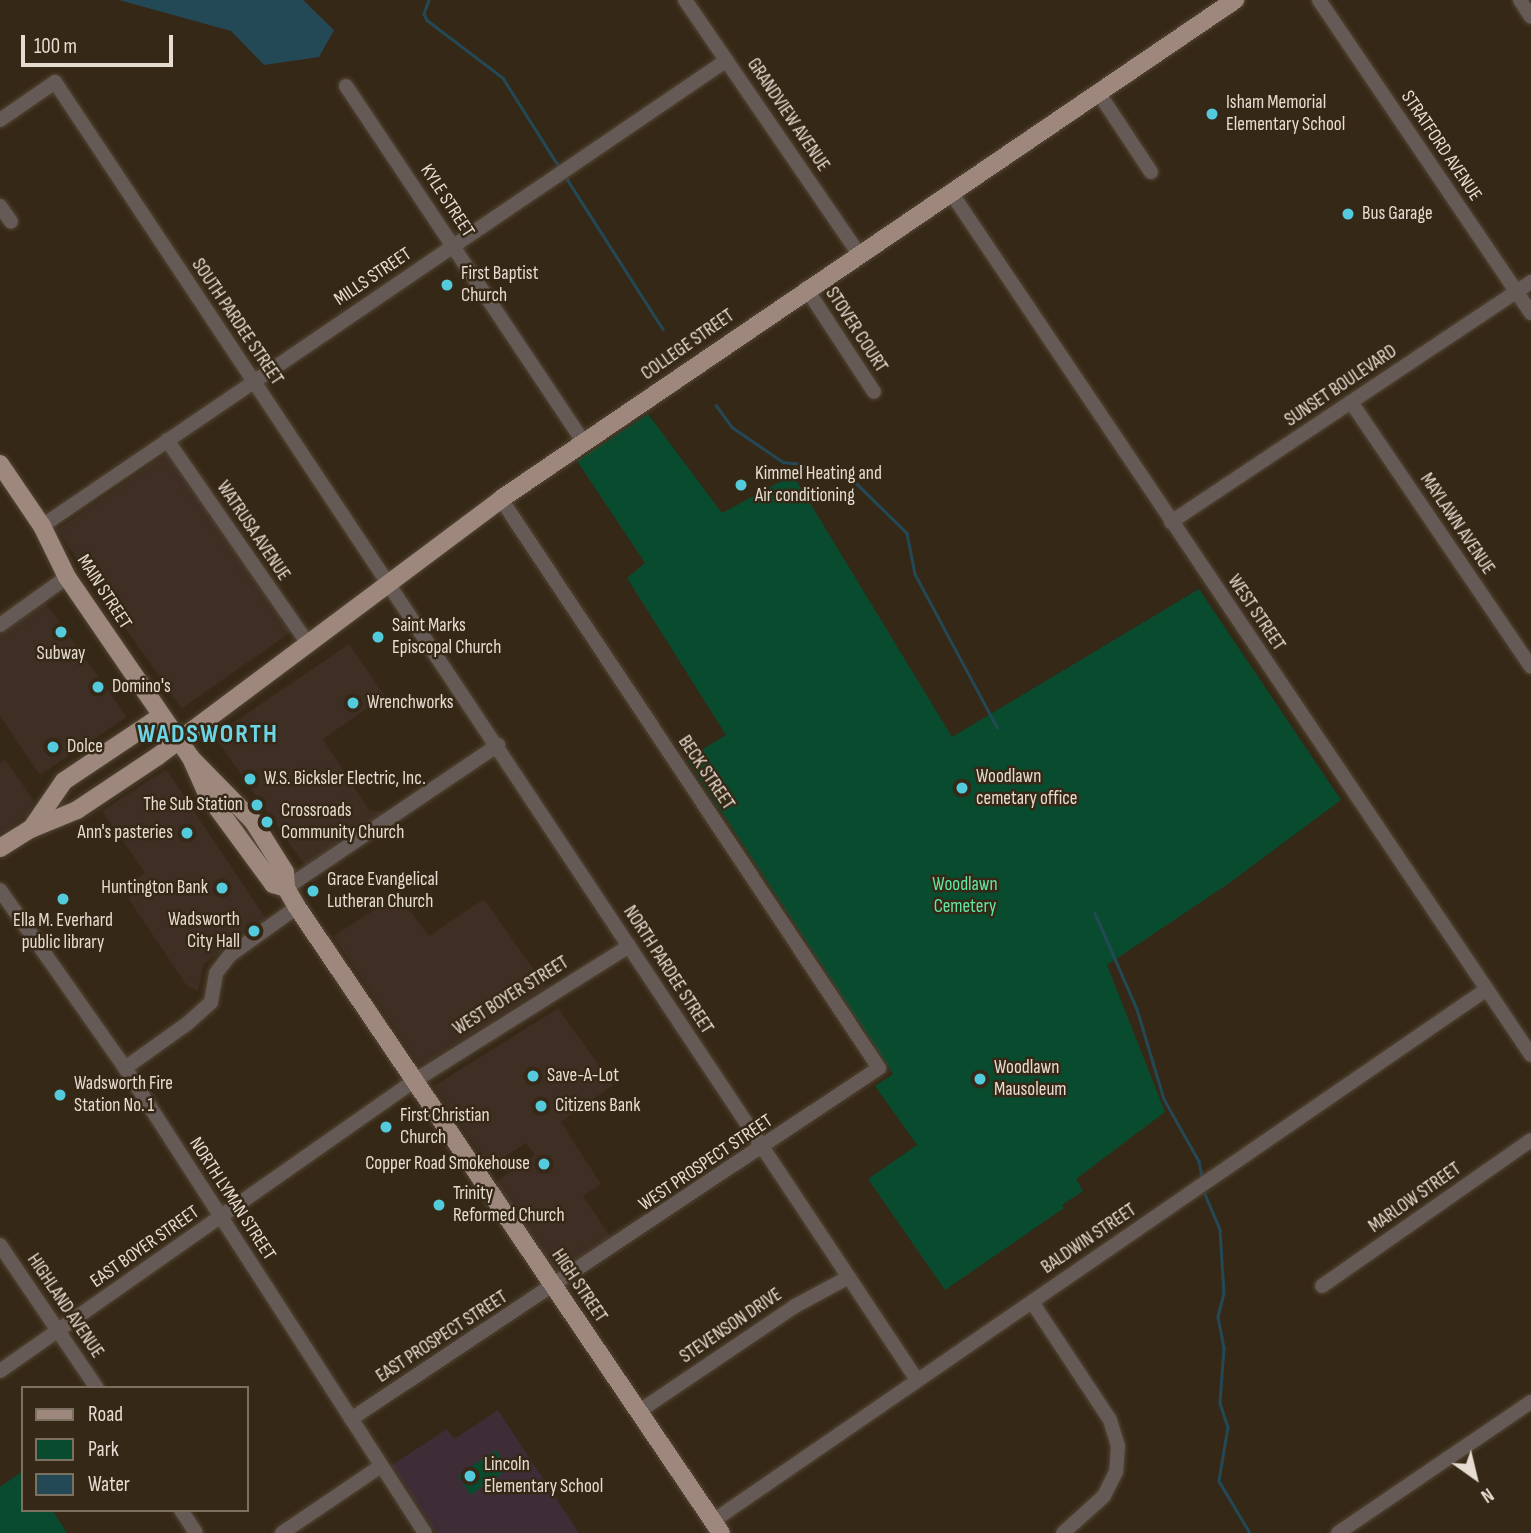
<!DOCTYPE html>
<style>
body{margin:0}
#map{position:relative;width:1531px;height:1533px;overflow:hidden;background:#362816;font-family:"Sofia Sans Condensed",sans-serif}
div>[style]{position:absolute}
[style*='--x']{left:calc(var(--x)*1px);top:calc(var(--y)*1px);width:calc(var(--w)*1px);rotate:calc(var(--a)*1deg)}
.commercial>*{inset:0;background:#3e2e23;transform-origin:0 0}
.education>*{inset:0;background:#3e2c36}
.green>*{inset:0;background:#094b2e;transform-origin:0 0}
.water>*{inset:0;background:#234957}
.stream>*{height:2.5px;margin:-1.25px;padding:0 1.25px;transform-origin:1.25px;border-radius:1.25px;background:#234957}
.roads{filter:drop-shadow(0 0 2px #524534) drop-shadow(0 0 2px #524534)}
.minor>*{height:14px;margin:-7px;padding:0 7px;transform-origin:7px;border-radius:7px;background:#655a55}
.major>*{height:18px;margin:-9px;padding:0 9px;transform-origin:9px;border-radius:9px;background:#9e887e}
.dots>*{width:19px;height:19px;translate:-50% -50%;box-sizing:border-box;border:4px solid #362816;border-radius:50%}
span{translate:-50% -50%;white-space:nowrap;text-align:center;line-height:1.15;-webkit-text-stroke:5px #362816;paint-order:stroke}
.poi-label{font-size:19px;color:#e6dcd1}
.left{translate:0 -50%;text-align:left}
.right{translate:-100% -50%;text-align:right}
.street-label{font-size:19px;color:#e6dcd1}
.park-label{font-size:19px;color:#62e8a3}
.district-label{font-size:26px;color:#6cd5e6;font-weight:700;letter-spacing:2px}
.legend{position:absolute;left:21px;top:1386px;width:228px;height:126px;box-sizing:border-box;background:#362816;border:2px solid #7c7061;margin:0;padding:9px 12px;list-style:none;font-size:21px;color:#e6dcd1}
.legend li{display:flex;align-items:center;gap:14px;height:35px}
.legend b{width:35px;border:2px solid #7c7061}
.north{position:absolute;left:1440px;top:1442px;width:70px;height:70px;-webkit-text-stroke:5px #362816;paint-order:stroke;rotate:146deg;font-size:19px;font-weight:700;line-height:28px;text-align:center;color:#e6dcd1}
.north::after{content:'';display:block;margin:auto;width:24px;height:32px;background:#e6dcd1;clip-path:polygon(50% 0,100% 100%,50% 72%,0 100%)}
.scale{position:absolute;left:21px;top:35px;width:152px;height:32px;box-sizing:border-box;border:4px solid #e6dcd1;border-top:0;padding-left:9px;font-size:21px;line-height:24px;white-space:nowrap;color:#e6dcd1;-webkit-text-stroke:5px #362816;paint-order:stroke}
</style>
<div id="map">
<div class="commercial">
<i style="left:168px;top:452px;width:218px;height:136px;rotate:55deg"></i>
<i style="clip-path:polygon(45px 602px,127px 717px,40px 775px,0 716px,0 634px)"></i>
<i style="clip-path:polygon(349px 644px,385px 696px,323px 739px,369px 810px,393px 813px,308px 870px,214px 736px)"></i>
<i style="clip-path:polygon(5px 759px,34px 801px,28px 815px,0 834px,0 763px)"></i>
<i style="clip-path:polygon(166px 769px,266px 919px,204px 964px,198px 991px,187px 986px,128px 898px,134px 893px,128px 885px,145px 873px,102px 811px)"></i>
<i style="clip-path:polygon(398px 895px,429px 936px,484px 899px,546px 987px,424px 1064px,418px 1063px,333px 936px)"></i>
<i style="clip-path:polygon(558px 1008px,613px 1085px,561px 1122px,601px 1184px,583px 1196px,612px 1239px,558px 1275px,494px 1183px,535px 1155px,526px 1143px,489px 1167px,434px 1086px)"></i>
</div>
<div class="education">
<i style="clip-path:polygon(498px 1410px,579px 1533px,436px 1533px,392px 1465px,447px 1429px,454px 1439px)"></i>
</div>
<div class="green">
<i style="clip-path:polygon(648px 414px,722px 513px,793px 475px,952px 737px,1199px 589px,1341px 800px,1228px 884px,1107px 965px,1165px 1112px,1076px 1179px,1083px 1191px,1062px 1205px,1064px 1208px,945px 1290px,868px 1179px,917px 1145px,875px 1086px,893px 1074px,687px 759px,726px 735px,627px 578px,645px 563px,577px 461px)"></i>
<i style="left:496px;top:1450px;width:23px;height:46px;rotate:56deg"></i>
<i style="clip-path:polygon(23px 1471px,23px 1510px,52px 1510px,67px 1533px,0 1533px,0 1487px)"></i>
</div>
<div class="water">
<i style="clip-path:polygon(119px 0,303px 0,334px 30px,319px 57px,264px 65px,231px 31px)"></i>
</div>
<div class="stream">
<i style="--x:429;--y:0;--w:15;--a:110"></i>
<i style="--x:424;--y:14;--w:7;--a:63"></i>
<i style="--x:427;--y:20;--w:96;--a:37.3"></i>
<i style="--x:503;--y:78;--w:103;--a:57.7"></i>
<i style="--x:567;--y:179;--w:178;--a:57.4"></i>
<i style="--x:716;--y:405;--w:27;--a:54"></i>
<i style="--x:732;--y:427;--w:62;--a:34.5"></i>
<i style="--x:783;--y:462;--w:19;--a:6"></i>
<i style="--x:802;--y:464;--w:17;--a:45"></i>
<i style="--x:814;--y:476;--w:29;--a:-14"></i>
<i style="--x:842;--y:469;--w:91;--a:44.6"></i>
<i style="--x:907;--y:533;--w:42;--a:79"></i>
<i style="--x:915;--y:574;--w:174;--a:61.8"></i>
<i style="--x:1095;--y:913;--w:105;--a:66.4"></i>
<i style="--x:1137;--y:1009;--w:94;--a:73.3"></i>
<i style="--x:1164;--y:1099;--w:71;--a:60.6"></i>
<i style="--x:1199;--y:1161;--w:15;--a:79"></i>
<i style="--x:1205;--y:1194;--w:39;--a:67"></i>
<i style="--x:1220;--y:1230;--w:63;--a:86.4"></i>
<i style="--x:1224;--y:1293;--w:25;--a:104"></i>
<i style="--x:1218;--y:1317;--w:32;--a:79"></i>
<i style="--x:1224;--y:1348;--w:55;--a:94.2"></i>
<i style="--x:1220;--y:1403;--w:25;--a:72"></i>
<i style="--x:1228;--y:1427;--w:55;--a:99.5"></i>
<i style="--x:1219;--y:1481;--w:61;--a:59.2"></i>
</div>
<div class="roads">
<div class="minor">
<i style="--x:685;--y:0;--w:306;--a:55.6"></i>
<i style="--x:1319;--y:0;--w:378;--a:55.9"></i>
<i style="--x:1520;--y:0;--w:20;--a:57"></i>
<i style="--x:346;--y:86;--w:429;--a:56.3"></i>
<i style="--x:1098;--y:92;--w:96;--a:56.5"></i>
<i style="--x:0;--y:120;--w:67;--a:-34.6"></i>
<i style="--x:55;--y:82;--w:1558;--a:56.41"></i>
<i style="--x:950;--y:191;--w:1041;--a:56.08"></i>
<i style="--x:0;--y:206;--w:19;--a:55"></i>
<i style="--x:806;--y:288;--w:124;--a:56.8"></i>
<i style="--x:1351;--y:402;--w:320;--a:55.8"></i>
<i style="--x:167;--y:440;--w:248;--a:55.3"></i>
<i style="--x:1171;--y:522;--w:433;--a:-33.7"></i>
<i style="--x:42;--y:526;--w:828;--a:-34.23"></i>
<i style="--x:0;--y:625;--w:82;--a:-35.6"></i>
<i style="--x:286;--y:888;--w:256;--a:-34"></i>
<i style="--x:0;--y:890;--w:218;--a:54.9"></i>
<i style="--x:125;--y:1068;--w:553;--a:57.17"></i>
<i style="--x:125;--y:1068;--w:77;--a:-35.5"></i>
<i style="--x:188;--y:1023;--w:31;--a:-42"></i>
<i style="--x:211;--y:1002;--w:29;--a:-80"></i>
<i style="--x:216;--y:973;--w:23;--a:-52"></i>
<i style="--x:230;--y:955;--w:82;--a:-35.6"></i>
<i style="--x:0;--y:1245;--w:173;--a:55.9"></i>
<i style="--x:1322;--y:1286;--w:255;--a:-34.9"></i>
<i style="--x:1032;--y:1302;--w:141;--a:56.5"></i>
<i style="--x:1110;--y:1420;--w:27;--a:73"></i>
<i style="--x:1118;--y:1446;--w:26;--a:94"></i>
<i style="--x:1116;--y:1472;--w:27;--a:117"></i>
<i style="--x:1104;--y:1496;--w:55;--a:137.9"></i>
<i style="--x:0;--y:1371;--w:505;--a:-35.01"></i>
<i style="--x:414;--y:1081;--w:254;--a:-32.1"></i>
<i style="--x:638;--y:1412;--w:189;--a:-34"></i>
<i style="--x:795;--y:1306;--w:61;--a:-28.2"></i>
<i style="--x:351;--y:1419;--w:634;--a:-33.61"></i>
<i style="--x:879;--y:1068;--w:683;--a:-123.6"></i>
<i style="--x:181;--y:1510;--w:27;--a:57"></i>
<i style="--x:713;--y:1521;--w:939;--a:-34.5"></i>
<i style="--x:282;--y:1533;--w:120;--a:-34.1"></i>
<i style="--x:1338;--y:1533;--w:233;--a:-34.2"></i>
</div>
<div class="major">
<i style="--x:0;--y:464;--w:75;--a:55.9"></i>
<i style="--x:42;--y:526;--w:57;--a:63.9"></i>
<i style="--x:67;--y:577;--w:219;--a:55.6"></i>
<i style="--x:191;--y:758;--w:39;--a:66"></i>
<i style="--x:207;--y:794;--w:112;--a:53.7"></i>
<i style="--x:273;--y:884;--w:14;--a:17"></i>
<i style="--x:191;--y:758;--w:88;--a:45.5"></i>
<i style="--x:253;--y:821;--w:60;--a:57.9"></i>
<i style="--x:285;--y:872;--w:16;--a:86"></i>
<i style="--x:286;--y:888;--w:22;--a:60"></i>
<i style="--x:297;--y:907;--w:756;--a:55.89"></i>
<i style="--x:31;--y:829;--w:58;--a:-55.5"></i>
<i style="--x:64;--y:781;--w:117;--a:-33.8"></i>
<i style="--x:0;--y:848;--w:36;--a:-32"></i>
<i style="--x:31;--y:829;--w:50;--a:-22.4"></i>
<i style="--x:77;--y:810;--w:97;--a:-33.7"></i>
<i style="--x:158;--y:756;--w:429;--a:-36.8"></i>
<i style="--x:501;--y:499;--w:888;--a:-34.21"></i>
</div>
</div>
<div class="dots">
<i style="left:1212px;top:114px;background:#54cadd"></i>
<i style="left:1348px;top:214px;background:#54cadd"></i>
<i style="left:447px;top:285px;background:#54cadd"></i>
<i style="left:741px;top:485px;background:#54cadd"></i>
<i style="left:61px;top:632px;background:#54cadd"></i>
<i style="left:378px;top:637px;background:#54cadd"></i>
<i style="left:98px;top:687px;background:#54cadd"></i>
<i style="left:353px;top:703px;background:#54cadd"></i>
<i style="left:53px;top:747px;background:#54cadd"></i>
<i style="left:250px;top:779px;background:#54cadd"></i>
<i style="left:962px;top:788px;background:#54cadd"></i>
<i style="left:257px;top:805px;background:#54cadd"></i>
<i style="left:267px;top:822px;background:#54cadd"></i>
<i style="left:187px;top:833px;background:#54cadd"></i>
<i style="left:222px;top:888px;background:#54cadd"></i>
<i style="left:313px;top:891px;background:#54cadd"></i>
<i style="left:63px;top:899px;background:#54cadd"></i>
<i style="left:254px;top:931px;background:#54cadd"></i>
<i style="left:533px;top:1076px;background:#54cadd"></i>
<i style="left:980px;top:1079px;background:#54cadd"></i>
<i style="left:60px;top:1095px;background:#54cadd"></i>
<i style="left:541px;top:1106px;background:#54cadd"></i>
<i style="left:386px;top:1127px;background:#54cadd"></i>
<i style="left:544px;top:1164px;background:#54cadd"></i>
<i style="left:439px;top:1205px;background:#54cadd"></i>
<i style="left:470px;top:1476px;background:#54cadd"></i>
</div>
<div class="poi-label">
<span class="left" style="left:1226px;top:114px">Isham Memorial<br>Elementary School</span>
<span class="left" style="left:1362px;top:214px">Bus Garage</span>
<span class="left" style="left:461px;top:285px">First Baptist<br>Church</span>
<span class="left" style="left:755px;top:485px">Kimmel Heating and<br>Air conditioning</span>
<span class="left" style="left:392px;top:637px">Saint Marks<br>Episcopal Church</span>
<span style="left:61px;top:654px">Subway</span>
<span class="left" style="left:112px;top:687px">Domino's</span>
<span class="left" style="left:367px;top:703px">Wrenchworks</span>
<span class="left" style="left:67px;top:747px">Dolce</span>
<span class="left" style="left:976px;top:788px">Woodlawn<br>cemetary office</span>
<span class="left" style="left:264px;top:779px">W.S. Bicksler Electric, Inc.</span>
<span class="right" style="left:243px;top:805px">The Sub Station</span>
<span class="left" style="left:281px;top:822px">Crossroads<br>Community Church</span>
<span class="right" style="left:173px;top:833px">Ann's pasteries</span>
<span class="left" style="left:327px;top:891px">Grace Evangelical<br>Lutheran Church</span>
<span class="right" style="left:208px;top:888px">Huntington Bank</span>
<span class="right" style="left:240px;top:931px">Wadsworth<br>City Hall</span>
<span style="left:63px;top:932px">Ella M. Everhard<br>public library</span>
<span class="left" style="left:994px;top:1079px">Woodlawn<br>Mausoleum</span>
<span class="left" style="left:547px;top:1076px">Save-A-Lot</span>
<span class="left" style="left:74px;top:1095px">Wadsworth Fire<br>Station No. 1</span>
<span class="left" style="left:555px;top:1106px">Citizens Bank</span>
<span class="left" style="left:400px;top:1127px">First Christian<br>Church</span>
<span class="right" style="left:530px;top:1164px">Copper Road Smokehouse</span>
<span class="left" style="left:453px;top:1205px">Trinity<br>Reformed Church</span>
<span class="left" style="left:484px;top:1476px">Lincoln<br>Elementary School</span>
</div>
<div class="street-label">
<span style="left:788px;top:115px;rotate:56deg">GRANDVIEW AVENUE</span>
<span style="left:1441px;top:146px;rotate:56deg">STRATFORD AVENUE</span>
<span style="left:447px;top:201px;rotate:57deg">KYLE STREET</span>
<span style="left:373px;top:277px;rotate:-34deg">MILLS STREET</span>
<span style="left:237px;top:322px;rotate:56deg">SOUTH PARDEE STREET</span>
<span style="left:856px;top:330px;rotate:57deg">STOVER COURT</span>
<span style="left:688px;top:345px;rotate:-35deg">COLLEGE STREET</span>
<span style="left:1341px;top:386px;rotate:-34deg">SUNSET BOULEVARD</span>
<span style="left:1457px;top:524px;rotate:56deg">MAYLAWN AVENUE</span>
<span style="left:253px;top:531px;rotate:56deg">WATRUSA AVENUE</span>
<span style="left:104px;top:592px;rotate:57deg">MAIN STREET</span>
<span style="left:1256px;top:613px;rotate:56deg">WEST STREET</span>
<span style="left:706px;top:773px;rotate:56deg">BECK STREET</span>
<span style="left:668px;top:970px;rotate:57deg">NORTH PARDEE STREET</span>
<span style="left:511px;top:996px;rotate:-32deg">WEST BOYER STREET</span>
<span style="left:706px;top:1163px;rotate:-34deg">WEST PROSPECT STREET</span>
<span style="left:1415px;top:1198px;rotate:-35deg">MARLOW STREET</span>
<span style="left:232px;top:1199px;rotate:57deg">NORTH LYMAN STREET</span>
<span style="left:1089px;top:1239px;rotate:-34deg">BALDWIN STREET</span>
<span style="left:145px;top:1247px;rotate:-35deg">EAST BOYER STREET</span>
<span style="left:579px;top:1286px;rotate:56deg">HIGH STREET</span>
<span style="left:65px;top:1306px;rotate:56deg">HIGHLAND AVENUE</span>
<span style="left:731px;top:1326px;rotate:-34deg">STEVENSON DRIVE</span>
<span style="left:442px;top:1337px;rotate:-33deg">EAST PROSPECT STREET</span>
</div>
<div class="park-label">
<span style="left:965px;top:896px">Woodlawn<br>Cemetery</span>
</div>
<div class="district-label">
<span style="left:208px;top:735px">WADSWORTH</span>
</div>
<ul class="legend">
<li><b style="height:9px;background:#9e887e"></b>Road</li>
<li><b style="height:19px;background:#094b2e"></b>Park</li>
<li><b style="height:19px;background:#234957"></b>Water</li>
</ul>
<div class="north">N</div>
<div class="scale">100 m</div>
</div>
